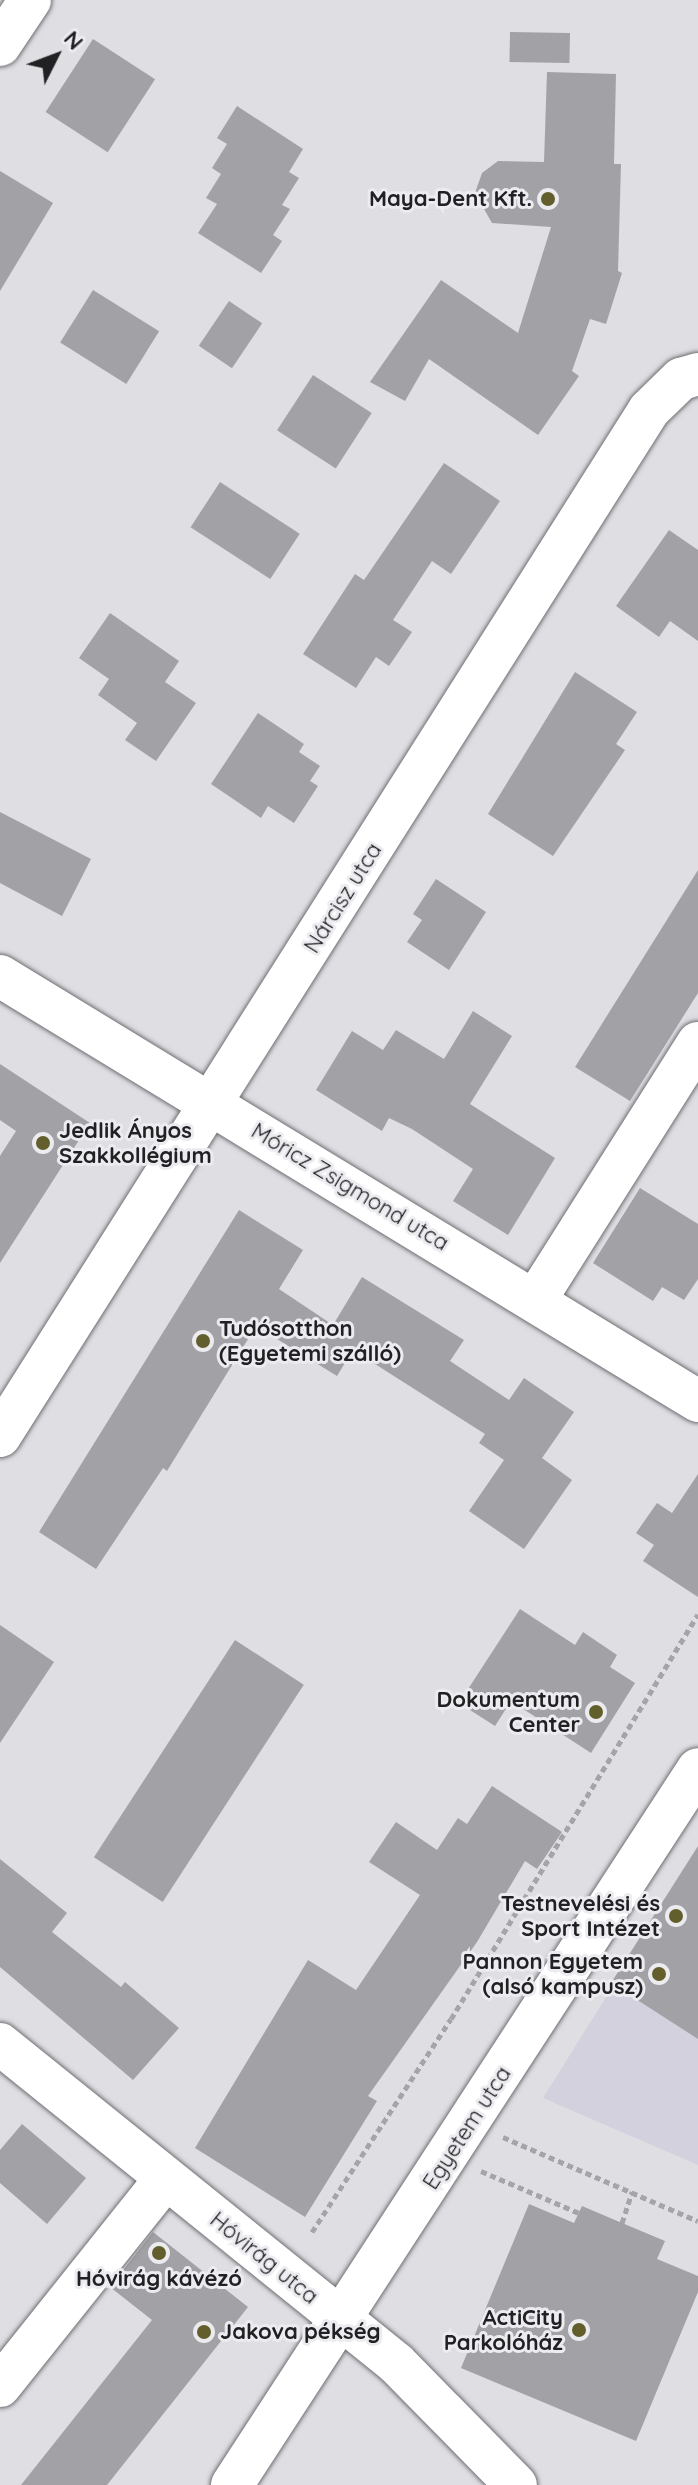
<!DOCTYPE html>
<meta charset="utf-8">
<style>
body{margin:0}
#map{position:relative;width:698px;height:2485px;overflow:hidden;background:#dedee3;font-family:Quicksand,sans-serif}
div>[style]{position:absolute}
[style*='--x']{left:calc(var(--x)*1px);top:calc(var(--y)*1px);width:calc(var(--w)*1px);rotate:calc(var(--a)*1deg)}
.built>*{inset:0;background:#d2d1dd}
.building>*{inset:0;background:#a1a1a6;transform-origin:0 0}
.path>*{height:5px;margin-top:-2.5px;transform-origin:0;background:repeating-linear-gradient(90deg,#a5a5a9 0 6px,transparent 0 10px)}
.roads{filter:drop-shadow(0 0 2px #6f6f73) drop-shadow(0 0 2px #6f6f73)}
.minor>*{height:42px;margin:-21px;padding:0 21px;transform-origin:21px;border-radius:21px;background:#fff}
.dots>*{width:22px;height:22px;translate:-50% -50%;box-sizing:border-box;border:4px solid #ebebf0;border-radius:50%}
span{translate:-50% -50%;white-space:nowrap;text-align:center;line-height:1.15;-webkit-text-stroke:6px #ebebf0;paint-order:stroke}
.poi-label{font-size:22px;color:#212123;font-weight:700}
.right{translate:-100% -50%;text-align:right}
.left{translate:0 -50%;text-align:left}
.street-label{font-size:22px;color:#212123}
.north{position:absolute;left:16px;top:16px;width:80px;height:80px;-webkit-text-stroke:6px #ebebf0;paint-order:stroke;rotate:48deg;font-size:22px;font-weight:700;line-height:32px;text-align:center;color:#212123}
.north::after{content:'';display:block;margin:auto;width:28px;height:36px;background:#212123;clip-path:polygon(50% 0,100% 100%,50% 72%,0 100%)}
</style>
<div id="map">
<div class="built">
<i style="clip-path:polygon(698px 1850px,698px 2165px,543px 2098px)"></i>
</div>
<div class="building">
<i style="left:510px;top:32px;width:60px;height:30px;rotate:1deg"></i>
<i style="left:93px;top:39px;width:74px;height:87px;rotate:33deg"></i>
<i style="clip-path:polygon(547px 72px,616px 74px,614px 164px,621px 164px,618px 271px,622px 273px,606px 324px,590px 319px,572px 371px,579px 376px,538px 435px,429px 359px,405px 401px,370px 382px,441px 280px,518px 333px,551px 227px,492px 223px,475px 193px,482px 173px,498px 161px,544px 162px)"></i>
<i style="clip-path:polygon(237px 106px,303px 149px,289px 172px,299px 178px,282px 205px,290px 209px,273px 235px,282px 241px,261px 273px,198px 233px,217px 204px,206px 198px,221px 174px,212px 168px,227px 144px,217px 138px)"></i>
<i style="clip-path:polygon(0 171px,53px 203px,0 291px)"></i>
<i style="left:93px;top:290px;width:78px;height:62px;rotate:32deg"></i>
<i style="left:229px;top:301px;width:40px;height:54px;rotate:34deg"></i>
<i style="left:313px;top:375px;width:70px;height:66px;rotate:33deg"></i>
<i style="clip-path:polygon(444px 463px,500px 501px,451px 574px,432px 561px,393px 620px,412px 632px,389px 666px,376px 657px,356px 688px,303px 654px,355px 574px,364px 580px)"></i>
<i style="left:220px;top:482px;width:95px;height:54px;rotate:33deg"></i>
<i style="clip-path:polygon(669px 530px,698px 550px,698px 641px,670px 621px,659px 637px,616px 606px)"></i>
<i style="clip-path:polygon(110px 613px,179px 661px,165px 682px,196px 703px,156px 761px,125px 740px,137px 723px,98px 695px,109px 679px,79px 658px)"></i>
<i style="clip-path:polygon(575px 672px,637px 712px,616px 744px,625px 750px,553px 856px,488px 814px)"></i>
<i style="clip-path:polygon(258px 713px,304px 744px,299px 752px,320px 766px,310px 781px,318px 786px,294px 823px,268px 806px,261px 818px,211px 784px)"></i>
<i style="clip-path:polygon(0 812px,91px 859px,62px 916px,0 883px)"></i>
<i style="clip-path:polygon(698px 870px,698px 993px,630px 1101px,575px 1067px)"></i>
<i style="clip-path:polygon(436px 879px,486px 912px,449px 970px,407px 942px,422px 920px,413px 914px)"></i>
<i style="clip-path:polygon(473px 1011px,512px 1036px,470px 1104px,555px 1158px,508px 1235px,453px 1201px,473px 1169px,412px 1129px,389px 1118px,382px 1131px,316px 1090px,352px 1031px,383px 1050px,396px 1030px,444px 1059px)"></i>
<i style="clip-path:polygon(0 1064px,90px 1123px,0 1263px,0 1156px,16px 1131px,0 1120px)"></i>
<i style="clip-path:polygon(640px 1188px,698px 1224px,698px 1279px,684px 1300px,662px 1287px,653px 1301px,593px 1263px)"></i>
<i style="clip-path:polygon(239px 1210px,303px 1250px,279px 1289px,333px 1325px,362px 1277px,464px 1340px,450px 1361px,509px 1400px,524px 1378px,574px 1412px,542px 1458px,572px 1480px,524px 1549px,469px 1511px,504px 1460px,479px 1443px,485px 1434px,353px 1350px,337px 1376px,256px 1326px,167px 1471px,163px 1468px,96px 1569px,39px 1532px)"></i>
<i style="clip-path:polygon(698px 1474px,698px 1597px,643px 1561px,654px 1545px,636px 1533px,657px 1503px,672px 1513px)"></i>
<i style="clip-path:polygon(520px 1609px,575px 1645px,583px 1632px,617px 1655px,610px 1667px,635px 1683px,591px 1753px,511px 1701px,495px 1726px,459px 1703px)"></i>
<i style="clip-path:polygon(0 1625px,54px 1662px,0 1743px)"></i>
<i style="left:235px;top:1640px;width:82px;height:259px;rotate:33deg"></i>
<i style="clip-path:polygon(492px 1786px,562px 1832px,537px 1869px,525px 1861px,477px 1942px,368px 2096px,377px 2101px,305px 2217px,195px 2148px,308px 1960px,356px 1990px,420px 1895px,369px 1862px,396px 1822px,437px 1850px,458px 1818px,467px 1824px)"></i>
<i style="clip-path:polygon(698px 1846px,698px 2039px,611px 1983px)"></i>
<i style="clip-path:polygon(0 1859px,67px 1913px,52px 1932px,121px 1987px,125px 1982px,179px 2028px,133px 2080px,0 1967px)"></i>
<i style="clip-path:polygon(22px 2124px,86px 2178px,47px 2224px,0 2183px,0 2150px)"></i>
<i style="clip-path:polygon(529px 2204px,574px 2223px,582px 2206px,622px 2223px,665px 2241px,657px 2259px,698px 2276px,698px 2292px,636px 2441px,461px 2368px)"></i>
<i style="clip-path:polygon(153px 2232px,248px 2307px,107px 2485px,21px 2485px,152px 2320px,110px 2287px)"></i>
</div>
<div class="path">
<i style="--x:503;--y:2137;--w:212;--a:23.3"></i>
<i style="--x:481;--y:2171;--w:107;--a:23.2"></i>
<i style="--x:622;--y:2223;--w:33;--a:-72"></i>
<i style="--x:312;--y:2232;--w:254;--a:-56.9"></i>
<i style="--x:451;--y:2019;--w:474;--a:-58.6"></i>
</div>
<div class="roads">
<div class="minor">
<i style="--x:0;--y:45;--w:54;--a:-56.3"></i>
<i style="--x:0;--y:976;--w:817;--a:31.34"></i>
<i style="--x:536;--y:1299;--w:303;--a:-57.7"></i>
<i style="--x:0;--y:1436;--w:1214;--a:-57.68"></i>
<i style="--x:649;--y:410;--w:45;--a:-44.1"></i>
<i style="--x:681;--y:379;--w:18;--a:-16"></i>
<i style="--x:0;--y:2044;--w:509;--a:38.85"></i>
<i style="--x:396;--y:2363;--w:171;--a:45.5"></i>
<i style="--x:0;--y:2386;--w:266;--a:-51.4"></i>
<i style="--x:232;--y:2485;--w:854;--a:-56.94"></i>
</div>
</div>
<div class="dots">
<i style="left:548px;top:199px;background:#625f2c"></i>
<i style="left:43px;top:1143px;background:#625f2c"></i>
<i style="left:203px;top:1341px;background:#625f2c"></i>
<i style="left:596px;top:1712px;background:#625f2c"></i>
<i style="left:676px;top:1916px;background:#625f2c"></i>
<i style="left:659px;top:1974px;background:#625f2c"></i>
<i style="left:159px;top:2253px;background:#625f2c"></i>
<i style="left:579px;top:2330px;background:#625f2c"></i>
<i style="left:204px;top:2332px;background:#625f2c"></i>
</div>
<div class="poi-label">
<span class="right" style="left:532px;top:199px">Maya-Dent Kft.</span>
<span class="left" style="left:59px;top:1143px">Jedlik Ányos<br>Szakkollégium</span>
<span class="left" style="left:219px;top:1341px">Tudósotthon<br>(Egyetemi szálló)</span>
<span class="right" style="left:580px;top:1712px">Dokumentum<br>Center</span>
<span class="right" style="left:660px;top:1916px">Testnevelési és<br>Sport Intézet</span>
<span class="right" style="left:643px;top:1974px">Pannon Egyetem<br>(alsó kampusz)</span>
<span style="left:159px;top:2279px">Hóvirág kávézó</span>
<span class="right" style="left:563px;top:2330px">ActiCity<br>Parkolóház</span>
<span class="left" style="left:220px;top:2332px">Jakova pékség</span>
</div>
<div class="street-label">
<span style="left:343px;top:898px;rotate:-58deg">Nárcisz utca</span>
<span style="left:350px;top:1187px;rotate:31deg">Móricz Zsigmond utca</span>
<span style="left:467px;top:2128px;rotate:-57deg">Egyetem utca</span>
<span style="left:264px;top:2258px;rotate:39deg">Hóvirág utca</span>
</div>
<div class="north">N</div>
</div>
